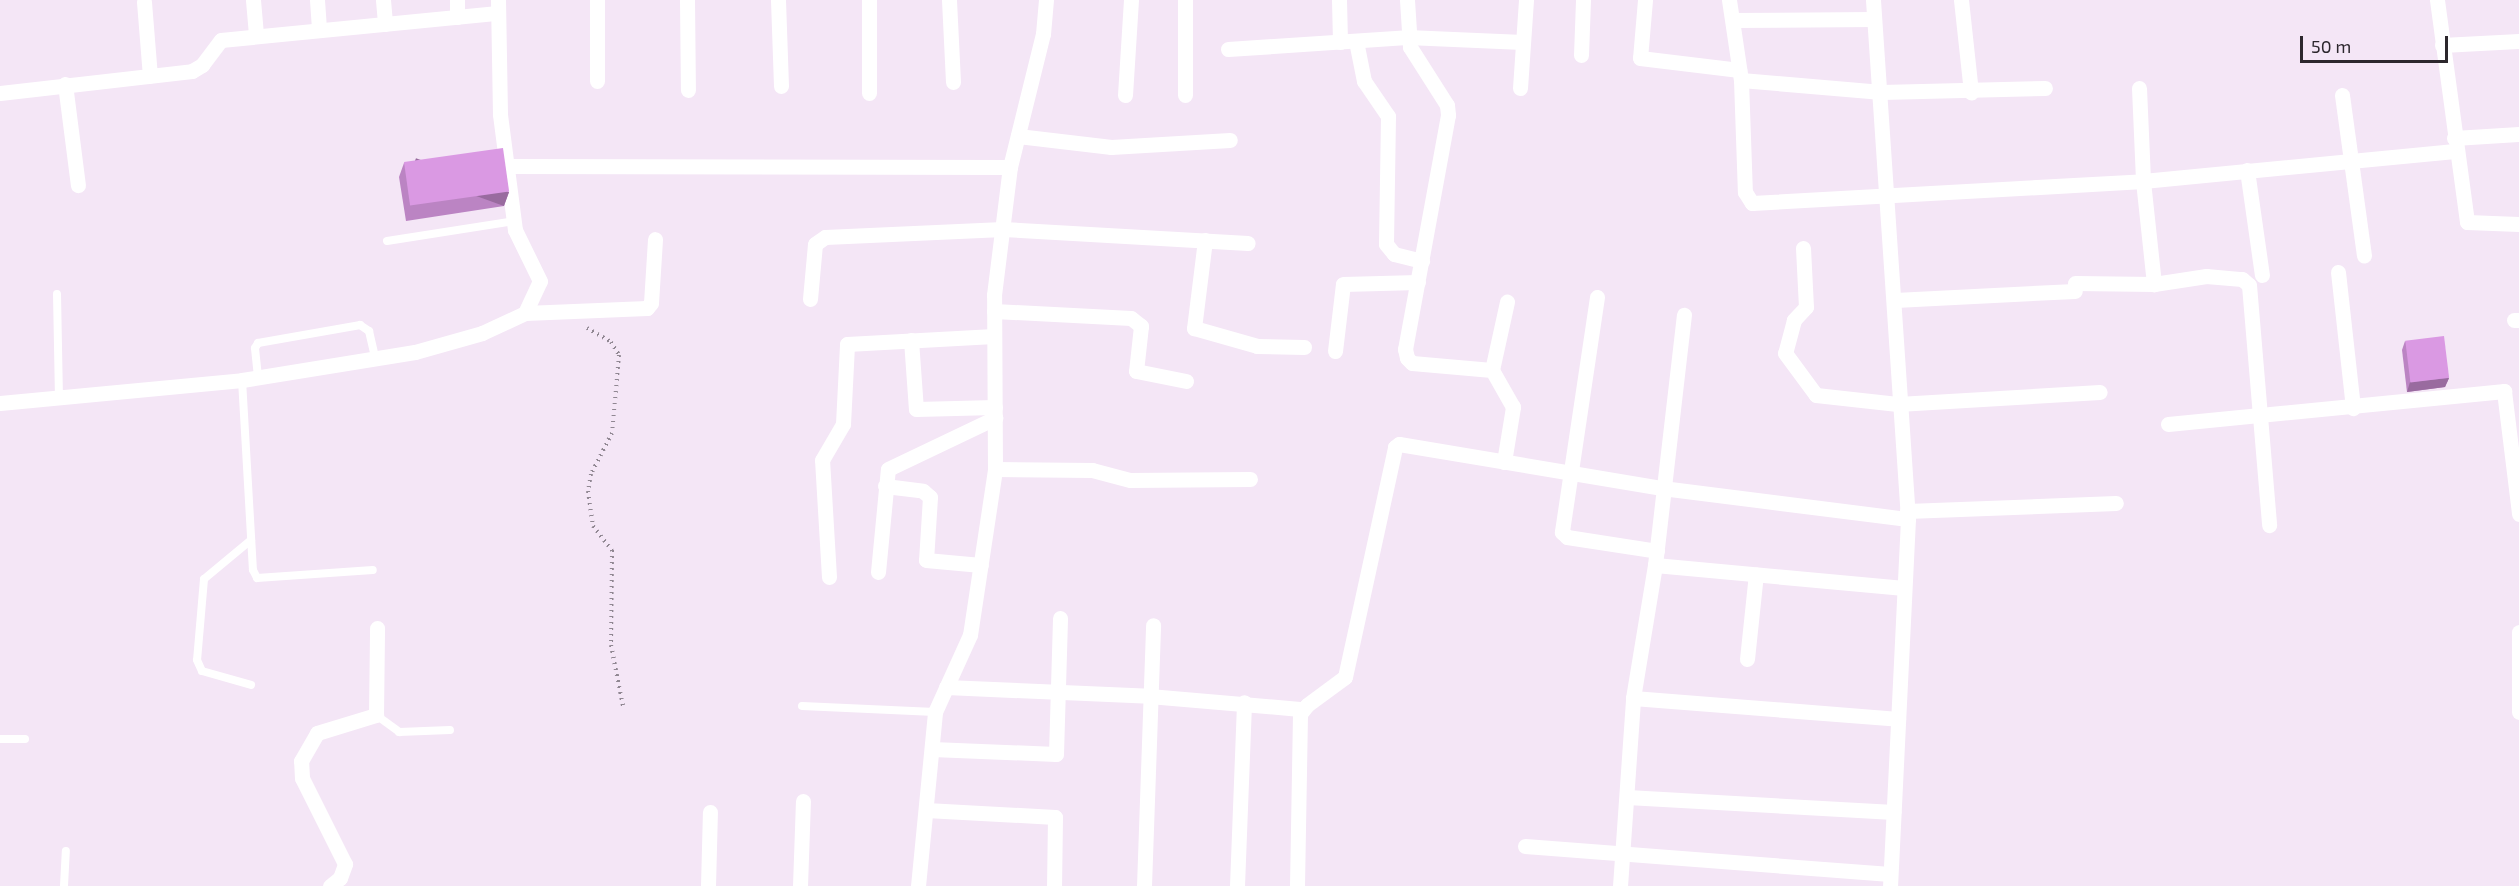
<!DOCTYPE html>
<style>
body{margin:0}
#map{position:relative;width:2519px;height:886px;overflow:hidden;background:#f4e6f6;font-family:"Exo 2",sans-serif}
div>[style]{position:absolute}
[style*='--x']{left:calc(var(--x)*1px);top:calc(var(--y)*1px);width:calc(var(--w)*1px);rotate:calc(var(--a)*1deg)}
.path>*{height:4px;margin-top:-2px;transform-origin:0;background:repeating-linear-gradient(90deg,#908792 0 1.5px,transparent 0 6px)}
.lane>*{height:8px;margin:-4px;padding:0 4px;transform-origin:4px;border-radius:4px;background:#fff}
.street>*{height:15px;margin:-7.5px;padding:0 7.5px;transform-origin:7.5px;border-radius:7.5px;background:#fff}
.wall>*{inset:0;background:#bb84c3}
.shaded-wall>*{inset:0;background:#996b9f;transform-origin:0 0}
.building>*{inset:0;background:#da99e3;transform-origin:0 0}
span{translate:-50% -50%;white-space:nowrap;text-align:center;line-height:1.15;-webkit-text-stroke:5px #f4e6f6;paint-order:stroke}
.scale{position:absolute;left:2300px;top:36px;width:148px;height:27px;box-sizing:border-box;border:3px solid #2c272d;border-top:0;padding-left:8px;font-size:18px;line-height:21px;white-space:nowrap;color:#2c272d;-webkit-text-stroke:4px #f4e6f6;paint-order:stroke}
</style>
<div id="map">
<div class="path">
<i style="--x:587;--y:328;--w:28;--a:30"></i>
<i style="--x:611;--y:342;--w:15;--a:58"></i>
<i style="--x:619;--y:355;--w:78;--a:95.1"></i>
<i style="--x:612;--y:433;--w:46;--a:117.1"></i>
<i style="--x:591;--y:474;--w:17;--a:100"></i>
<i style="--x:588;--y:491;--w:35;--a:82"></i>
<i style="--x:593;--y:526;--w:31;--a:52"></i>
<i style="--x:612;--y:550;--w:95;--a:90.6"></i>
<i style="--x:611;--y:645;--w:62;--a:78.9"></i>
</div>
<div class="lane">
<i style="--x:387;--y:241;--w:129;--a:-8.9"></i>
<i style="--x:57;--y:294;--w:104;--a:88.9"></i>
<i style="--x:258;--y:377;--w:29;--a:-96"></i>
<i style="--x:255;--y:348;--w:6;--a:-59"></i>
<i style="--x:258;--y:343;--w:104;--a:-10"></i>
<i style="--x:360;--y:325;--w:11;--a:34"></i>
<i style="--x:369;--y:331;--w:28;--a:77"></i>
<i style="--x:242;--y:380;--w:190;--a:86.7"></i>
<i style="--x:253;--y:570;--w:9;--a:63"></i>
<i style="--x:257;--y:578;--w:116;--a:-3.9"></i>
<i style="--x:251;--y:540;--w:61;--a:140.3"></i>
<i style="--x:204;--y:579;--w:81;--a:94.9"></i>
<i style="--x:197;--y:660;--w:12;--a:66"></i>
<i style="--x:202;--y:671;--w:51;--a:15.9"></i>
<i style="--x:802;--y:706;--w:133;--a:2.6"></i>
<i style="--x:376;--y:715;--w:29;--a:36"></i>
<i style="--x:399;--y:732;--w:51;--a:-2.2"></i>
<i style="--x:0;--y:739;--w:25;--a:0"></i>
<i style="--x:64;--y:886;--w:35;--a:-87"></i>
</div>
<div class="street">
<i style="--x:253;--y:0;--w:36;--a:85"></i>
<i style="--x:317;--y:0;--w:30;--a:86"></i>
<i style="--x:383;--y:0;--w:24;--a:85"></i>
<i style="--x:457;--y:0;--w:17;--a:90"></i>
<i style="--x:687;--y:0;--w:90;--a:89.4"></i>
<i style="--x:778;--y:0;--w:86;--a:88"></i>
<i style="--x:869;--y:0;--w:93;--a:90"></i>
<i style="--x:949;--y:0;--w:82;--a:87.2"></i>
<i style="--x:1185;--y:0;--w:95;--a:90"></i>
<i style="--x:1339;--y:0;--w:42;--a:88.6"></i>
<i style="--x:1407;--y:0;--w:47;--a:86.3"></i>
<i style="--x:1410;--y:47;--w:69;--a:57.5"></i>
<i style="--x:1447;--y:105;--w:10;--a:84"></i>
<i style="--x:1448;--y:115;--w:238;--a:100.4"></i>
<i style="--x:1405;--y:349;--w:9;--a:77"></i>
<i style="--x:1407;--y:358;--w:7;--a:45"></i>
<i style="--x:1412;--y:363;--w:80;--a:5"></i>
<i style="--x:1645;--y:0;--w:58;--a:94.9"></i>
<i style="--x:1640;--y:58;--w:100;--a:6.9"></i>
<i style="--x:1729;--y:0;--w:81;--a:81.5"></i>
<i style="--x:1741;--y:80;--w:112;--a:88"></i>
<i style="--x:1745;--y:192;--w:13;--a:58"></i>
<i style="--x:1752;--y:203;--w:392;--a:-3.2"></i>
<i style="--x:2143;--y:181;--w:313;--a:-5.5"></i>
<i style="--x:1873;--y:0;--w:520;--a:86.14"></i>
<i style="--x:1908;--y:519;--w:367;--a:92.8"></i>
<i style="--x:1961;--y:0;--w:93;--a:83.8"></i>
<i style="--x:2437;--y:0;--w:224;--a:82.3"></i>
<i style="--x:2467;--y:222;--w:52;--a:2.2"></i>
<i style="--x:144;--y:2;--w:74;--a:85.4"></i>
<i style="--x:1733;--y:20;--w:141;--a:-0.4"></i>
<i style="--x:1356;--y:41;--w:41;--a:78.7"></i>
<i style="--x:1364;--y:81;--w:42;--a:55.6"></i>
<i style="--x:1388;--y:116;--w:128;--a:90.9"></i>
<i style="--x:1386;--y:244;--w:13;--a:51"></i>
<i style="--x:1394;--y:254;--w:29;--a:14"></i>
<i style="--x:2442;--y:45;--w:77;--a:-3"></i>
<i style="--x:1228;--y:49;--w:179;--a:-3.8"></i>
<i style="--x:1407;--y:37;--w:116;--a:2.5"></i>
<i style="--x:1581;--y:55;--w:55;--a:-87.9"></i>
<i style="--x:1741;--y:80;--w:141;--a:4.9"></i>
<i style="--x:1881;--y:92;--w:164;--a:-1.4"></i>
<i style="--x:597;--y:81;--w:81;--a:-90"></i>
<i style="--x:65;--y:84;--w:102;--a:82.7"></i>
<i style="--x:1520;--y:88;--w:88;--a:-86.1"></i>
<i style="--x:2139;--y:88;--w:93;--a:87.5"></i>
<i style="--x:2143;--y:181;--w:104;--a:83.9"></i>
<i style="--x:0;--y:93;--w:193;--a:-6.5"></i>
<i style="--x:192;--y:71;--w:12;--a:-31"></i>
<i style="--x:202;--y:65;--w:31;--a:-53"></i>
<i style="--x:221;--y:40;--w:278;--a:-5.6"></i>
<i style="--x:1125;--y:95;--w:95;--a:-86.4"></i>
<i style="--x:2342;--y:95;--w:162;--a:82.2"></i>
<i style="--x:1018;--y:136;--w:94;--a:6.7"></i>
<i style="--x:1111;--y:147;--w:119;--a:-3.4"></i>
<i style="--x:2454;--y:138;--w:65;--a:-3.5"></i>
<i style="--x:507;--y:166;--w:503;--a:0.11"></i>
<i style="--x:2247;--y:170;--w:106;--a:81.9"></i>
<i style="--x:1205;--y:240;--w:89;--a:97.1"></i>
<i style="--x:1194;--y:328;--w:66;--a:15.9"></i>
<i style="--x:1257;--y:346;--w:47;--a:1.2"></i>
<i style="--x:1803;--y:248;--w:59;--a:87.1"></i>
<i style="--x:1806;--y:307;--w:18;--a:133"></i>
<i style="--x:1794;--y:320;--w:34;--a:105"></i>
<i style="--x:1785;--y:353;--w:52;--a:53.6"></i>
<i style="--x:1816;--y:395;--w:82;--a:6.3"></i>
<i style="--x:1898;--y:404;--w:202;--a:-3.4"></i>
<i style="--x:2338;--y:272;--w:137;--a:83.7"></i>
<i style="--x:2075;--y:283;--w:79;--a:0.7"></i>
<i style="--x:2154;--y:284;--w:53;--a:-8.7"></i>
<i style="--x:2206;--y:276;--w:36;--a:5"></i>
<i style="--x:2242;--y:279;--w:9;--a:41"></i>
<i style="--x:2249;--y:285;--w:241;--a:85.2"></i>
<i style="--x:1597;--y:297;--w:238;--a:98.5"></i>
<i style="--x:1562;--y:532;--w:7;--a:45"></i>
<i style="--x:1567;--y:537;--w:91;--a:8.8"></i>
<i style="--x:810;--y:299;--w:55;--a:-84.8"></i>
<i style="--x:815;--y:244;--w:12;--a:-35"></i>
<i style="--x:825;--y:237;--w:178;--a:-2.6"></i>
<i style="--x:1003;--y:229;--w:245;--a:3.3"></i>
<i style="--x:1895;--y:300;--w:180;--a:-2.9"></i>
<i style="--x:994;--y:311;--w:137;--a:2.9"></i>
<i style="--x:1131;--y:318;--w:13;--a:39"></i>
<i style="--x:1141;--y:326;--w:45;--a:96.3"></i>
<i style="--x:1136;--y:371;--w:51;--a:11.3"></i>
<i style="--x:525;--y:313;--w:122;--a:-2.3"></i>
<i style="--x:647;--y:308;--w:6;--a:-51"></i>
<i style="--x:651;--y:303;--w:64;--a:-86.4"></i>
<i style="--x:2514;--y:320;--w:5;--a:0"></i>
<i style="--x:911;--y:340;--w:69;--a:85.9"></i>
<i style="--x:916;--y:409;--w:79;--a:-1.5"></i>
<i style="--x:1335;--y:351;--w:67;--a:-83.2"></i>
<i style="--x:1343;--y:284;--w:75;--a:-1.5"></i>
<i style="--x:0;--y:403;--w:243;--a:-5.4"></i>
<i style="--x:242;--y:380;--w:175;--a:-9.2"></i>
<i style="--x:415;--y:352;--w:70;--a:-15.8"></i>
<i style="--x:482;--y:333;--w:47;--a:-24.9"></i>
<i style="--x:525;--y:313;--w:35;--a:-65"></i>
<i style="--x:540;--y:281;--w:57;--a:-116.1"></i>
<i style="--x:515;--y:230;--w:117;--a:-97.4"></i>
<i style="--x:500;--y:114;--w:114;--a:-91"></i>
<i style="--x:2168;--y:424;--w:338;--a:-5.6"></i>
<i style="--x:2504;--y:391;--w:124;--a:83"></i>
<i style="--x:1504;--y:462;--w:56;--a:-80.7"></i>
<i style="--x:1513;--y:407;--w:43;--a:-119.6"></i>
<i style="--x:1492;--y:370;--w:70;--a:-77.6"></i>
<i style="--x:995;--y:469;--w:97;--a:0.6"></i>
<i style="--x:1092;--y:470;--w:39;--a:15"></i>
<i style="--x:1130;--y:480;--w:120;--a:-0.5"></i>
<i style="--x:885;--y:486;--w:38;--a:7"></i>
<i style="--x:923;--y:491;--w:9;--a:41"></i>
<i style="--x:930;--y:497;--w:63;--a:93.6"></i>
<i style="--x:926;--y:560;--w:55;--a:5.2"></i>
<i style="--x:1907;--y:511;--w:209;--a:-2.2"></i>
<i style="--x:1655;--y:565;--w:250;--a:5.3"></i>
<i style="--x:878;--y:572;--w:103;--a:-84.5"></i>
<i style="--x:888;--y:469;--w:119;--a:-25.5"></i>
<i style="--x:829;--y:577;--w:117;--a:-93.4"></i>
<i style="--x:822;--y:460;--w:42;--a:-59.7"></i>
<i style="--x:843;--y:424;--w:80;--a:-87.1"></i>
<i style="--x:847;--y:344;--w:147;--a:-3.1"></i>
<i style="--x:2519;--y:632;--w:80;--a:90"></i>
<i style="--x:1747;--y:659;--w:85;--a:-84"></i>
<i style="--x:946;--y:687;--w:203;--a:2.5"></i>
<i style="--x:1149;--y:696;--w:154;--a:4.9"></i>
<i style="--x:1633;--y:698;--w:266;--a:4.5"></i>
<i style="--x:932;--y:749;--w:124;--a:2.3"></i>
<i style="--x:1056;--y:754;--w:136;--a:-88.3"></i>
<i style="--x:1627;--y:797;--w:267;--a:3.2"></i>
<i style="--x:926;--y:810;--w:129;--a:3.1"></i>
<i style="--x:1055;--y:817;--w:69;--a:90.8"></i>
<i style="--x:1525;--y:846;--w:366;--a:4.4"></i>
<i style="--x:330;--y:886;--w:13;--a:-39"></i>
<i style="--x:340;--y:878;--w:15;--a:-70"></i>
<i style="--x:345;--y:864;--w:96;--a:-116.6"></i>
<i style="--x:302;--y:778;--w:17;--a:-93"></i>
<i style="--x:301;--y:761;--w:32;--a:-60"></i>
<i style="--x:317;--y:733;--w:62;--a:-17"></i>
<i style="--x:376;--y:715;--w:87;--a:-89.3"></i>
<i style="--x:708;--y:886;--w:74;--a:-88.5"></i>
<i style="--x:800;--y:886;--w:85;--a:-88"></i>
<i style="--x:918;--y:886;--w:175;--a:-84.4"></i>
<i style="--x:935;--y:712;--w:85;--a:-65.6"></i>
<i style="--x:970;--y:635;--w:168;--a:-81.4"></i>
<i style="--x:995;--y:469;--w:174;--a:-90.3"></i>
<i style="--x:994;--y:295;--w:129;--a:-82.9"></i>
<i style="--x:1010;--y:167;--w:137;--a:-76.1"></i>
<i style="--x:1043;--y:34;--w:34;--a:-85"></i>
<i style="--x:1144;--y:886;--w:261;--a:-88"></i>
<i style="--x:1237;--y:886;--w:184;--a:-87.8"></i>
<i style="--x:1297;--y:886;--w:172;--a:-89"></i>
<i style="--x:1300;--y:714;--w:11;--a:-52"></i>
<i style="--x:1307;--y:705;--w:47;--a:-36.4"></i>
<i style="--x:1345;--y:677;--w:235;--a:-77.7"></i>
<i style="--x:1395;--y:447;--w:5;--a:-37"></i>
<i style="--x:1399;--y:444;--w:267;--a:9.5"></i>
<i style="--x:1662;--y:488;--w:248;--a:7.2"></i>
<i style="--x:1620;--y:886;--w:188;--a:-86"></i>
<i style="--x:1633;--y:698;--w:135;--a:-80.6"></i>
<i style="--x:1655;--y:565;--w:252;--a:-83.4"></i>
</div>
<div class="wall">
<i style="clip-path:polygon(404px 163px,509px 192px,504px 206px,406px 221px,399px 177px)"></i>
<i style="clip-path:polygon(2405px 341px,2449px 378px,2445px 387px,2407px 392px,2402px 350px)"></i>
</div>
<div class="shaded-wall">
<i style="left:509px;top:192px;width:15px;height:99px;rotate:110deg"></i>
<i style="clip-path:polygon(2449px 378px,2445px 387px,2407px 392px,2410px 382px)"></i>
</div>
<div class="building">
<i style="left:503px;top:148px;width:44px;height:100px;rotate:82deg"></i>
<i style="left:2444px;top:336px;width:42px;height:39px;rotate:83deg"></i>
</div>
<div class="scale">50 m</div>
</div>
